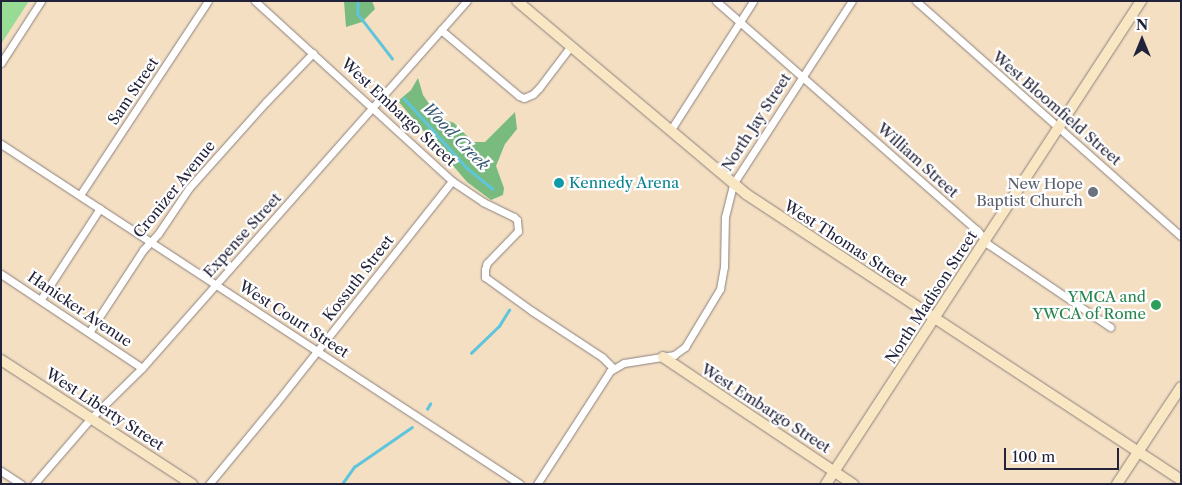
<!DOCTYPE html>
<style>
body{margin:0}
#map{position:relative;width:1182px;height:485px;overflow:hidden;background:#f4dfc3;font-family:"Libre Caslon Text",serif}
div>[style]{position:absolute}
[style*='--x']{left:calc(var(--x)*1px);top:calc(var(--y)*1px);width:calc(var(--w)*1px);rotate:calc(var(--a)*1deg)}
.green>*{inset:0;background:#97db94}
.forest>*{inset:0;background:#79bb7e}
.stream>*{height:2.5px;margin:-1.25px;padding:0 1.25px;transform-origin:1.25px;border-radius:1.25px;background:#5fc5dc}
.roads{filter:drop-shadow(0 0 1px #8b807f) drop-shadow(0 0 1px #8b807f)}
.street>*{height:7px;margin:-3.5px;padding:0 3.5px;transform-origin:3.5px;border-radius:3.5px;background:#fff}
.secondary>*{height:10px;margin:-5px;padding:0 5px;transform-origin:5px;border-radius:5px;background:#f9e7c3}
.dots>*{width:14px;height:14px;translate:-50% -50%;box-sizing:border-box;border:2px solid #fff;border-radius:50%}
span{translate:-50% -50%;white-space:nowrap;text-align:center;line-height:1.15;-webkit-text-stroke:4.5px #fff;paint-order:stroke}
.street-label{font-size:15px;color:#22223b}
.culture-label{font-size:15px;color:#0d838f}
.left{translate:0 -50%;text-align:left}
.worship-label{font-size:15px;color:#5b616d}
.right{translate:-100% -50%;text-align:right}
.leisure-label{font-size:15px;color:#27864d}
.water-label{font-size:16px;color:#375b73;font-style:italic}
.frame{position:absolute;inset:0;border:2px solid #22223b;pointer-events:none}
.north{position:absolute;left:1117px;top:15px;width:50px;height:50px;-webkit-text-stroke:4px #fff;paint-order:stroke;rotate:0deg;font-size:14px;font-weight:700;line-height:20px;text-align:center;color:#22223b}
.north::after{content:'';display:block;margin:auto;width:18px;height:22px;background:#22223b;clip-path:polygon(50% 0,100% 100%,50% 72%,0 100%)}
.scale{position:absolute;left:1004px;top:448px;width:115px;height:22px;box-sizing:border-box;border:2px solid #22223b;border-top:0;padding-left:6px;font-size:15px;line-height:18px;white-space:nowrap;color:#22223b;-webkit-text-stroke:4px #fff;paint-order:stroke}
</style>
<div id="map">
<div class="green">
<i style="clip-path:polygon(1px 1px,29px 1px,1px 44px)"></i>
</div>
<div class="forest">
<i style="clip-path:polygon(344px 1px,372px 1px,375px 9px,362px 22px,346px 27px)"></i>
<i style="clip-path:polygon(418px 78px,423px 95px,438px 117px,454px 123px,468px 137px,470px 142px,485px 142px,515px 112px,517px 129px,505px 144px,496px 166px,504px 188px,503px 195px,491px 200px,467px 182px,398px 101px,411px 90px)"></i>
</div>
<div class="stream">
<i style="--x:358;--y:1;--w:13;--a:90"></i>
<i style="--x:358;--y:14;--w:56;--a:52.3"></i>
<i style="--x:404;--y:98;--w:94;--a:48"></i>
<i style="--x:467;--y:168;--w:33;--a:39"></i>
<i style="--x:471;--y:353;--w:39;--a:-44"></i>
<i style="--x:499;--y:326;--w:19;--a:-58"></i>
<i style="--x:427;--y:409;--w:6;--a:-59"></i>
<i style="--x:342;--y:484;--w:21;--a:-55"></i>
<i style="--x:354;--y:467;--w:70;--a:-34.6"></i>
</div>
<div class="roads">
<div class="street">
<i style="--x:255;--y:1;--w:267;--a:42.4"></i>
<i style="--x:452;--y:181;--w:37;--a:34"></i>
<i style="--x:483;--y:202;--w:34;--a:26"></i>
<i style="--x:514;--y:217;--w:4;--a:45"></i>
<i style="--x:517;--y:220;--w:11;--a:85"></i>
<i style="--x:518;--y:231;--w:45;--a:134.1"></i>
<i style="--x:487;--y:263;--w:6;--a:108"></i>
<i style="--x:485;--y:269;--w:8;--a:90"></i>
<i style="--x:485;--y:277;--w:58;--a:35.9"></i>
<i style="--x:532;--y:311;--w:84;--a:33.3"></i>
<i style="--x:602;--y:357;--w:16;--a:45"></i>
<i style="--x:716;--y:1;--w:347;--a:41.3"></i>
<i style="--x:977;--y:230;--w:18;--a:52"></i>
<i style="--x:988;--y:244;--w:148;--a:34.2"></i>
<i style="--x:916;--y:1;--w:354;--a:41.6"></i>
<i style="--x:441;--y:30;--w:102;--a:40.2"></i>
<i style="--x:519;--y:96;--w:5;--a:22"></i>
<i style="--x:524;--y:98;--w:10;--a:-24"></i>
<i style="--x:533;--y:94;--w:8;--a:-45"></i>
<i style="--x:539;--y:88;--w:51;--a:-52.9"></i>
<i style="--x:1;--y:63;--w:74;--a:-57.2"></i>
<i style="--x:670;--y:131;--w:154;--a:-57.4"></i>
<i style="--x:1;--y:144;--w:620;--a:33.23"></i>
<i style="--x:80;--y:195;--w:232;--a:-56.6"></i>
<i style="--x:1;--y:274;--w:169;--a:33.7"></i>
<i style="--x:41;--y:299;--w:108;--a:-57"></i>
<i style="--x:90;--y:331;--w:97;--a:-56.8"></i>
<i style="--x:143;--y:250;--w:22;--a:-47"></i>
<i style="--x:158;--y:234;--w:55;--a:-56"></i>
<i style="--x:189;--y:188;--w:115;--a:-48.2"></i>
<i style="--x:266;--y:102;--w:68;--a:-46.2"></i>
<i style="--x:1;--y:471;--w:24;--a:33"></i>
<i style="--x:34;--y:484;--w:87;--a:-49.2"></i>
<i style="--x:91;--y:418;--w:71;--a:-44.4"></i>
<i style="--x:142;--y:368;--w:490;--a:-48.5"></i>
<i style="--x:209;--y:484;--w:105;--a:-50.4"></i>
<i style="--x:276;--y:403;--w:283;--a:-51.6"></i>
<i style="--x:537;--y:484;--w:135;--a:-57.1"></i>
<i style="--x:610;--y:371;--w:16;--a:-30"></i>
<i style="--x:624;--y:363;--w:51;--a:-9.1"></i>
<i style="--x:674;--y:355;--w:14;--a:-36"></i>
<i style="--x:685;--y:347;--w:68;--a:-58.9"></i>
<i style="--x:720;--y:289;--w:22;--a:-80"></i>
<i style="--x:724;--y:267;--w:50;--a:-88.9"></i>
<i style="--x:725;--y:217;--w:34;--a:-76"></i>
<i style="--x:733;--y:184;--w:218;--a:-57"></i>
</div>
<div class="secondary">
<i style="--x:517;--y:1;--w:299;--a:40.1"></i>
<i style="--x:746;--y:194;--w:521;--a:33.32"></i>
<i style="--x:663;--y:357;--w:229;--a:33.8"></i>
<i style="--x:1;--y:360;--w:228;--a:33"></i>
<i style="--x:826;--y:484;--w:577;--a:-56.89"></i>
<i style="--x:1117;--y:484;--w:116;--a:-56.6"></i>
</div>
</div>
<div class="dots">
<i style="left:559px;top:183px;background:#0f9aa8"></i>
<i style="left:1093px;top:192px;background:#6b7280"></i>
<i style="left:1156px;top:305px;background:#2e9e5b"></i>
</div>
<div class="street-label">
<span style="left:133px;top:91px;rotate:-56deg">Sam Street</span>
<span style="left:1057px;top:108px;rotate:41deg">West Bloomfield Street</span>
<span style="left:399px;top:112px;rotate:43deg">West Embargo Street</span>
<span style="left:756px;top:122px;rotate:-57deg">North Jay Street</span>
<span style="left:918px;top:160px;rotate:42deg">William Street</span>
<span style="left:174px;top:189px;rotate:-51deg">Cronizer Avenue</span>
<span style="left:242px;top:235px;rotate:-48deg">Expense Street</span>
<span style="left:846px;top:243px;rotate:33deg">West Thomas Street</span>
<span style="left:358px;top:278px;rotate:-52deg">Kossuth Street</span>
<span style="left:931px;top:297px;rotate:-57deg">North Madison Street</span>
<span style="left:80px;top:309px;rotate:34deg">Hanicker Avenue</span>
<span style="left:294px;top:319px;rotate:33deg">West Court Street</span>
<span style="left:766px;top:408px;rotate:33deg">West Embargo Street</span>
<span style="left:105px;top:409px;rotate:33deg">West Liberty Street</span>
</div>
<div class="culture-label">
<span class="left" style="left:569px;top:183px">Kennedy Arena</span>
</div>
<div class="worship-label">
<span class="right" style="left:1083px;top:192px">New Hope<br>Baptist Church</span>
</div>
<div class="leisure-label">
<span class="right" style="left:1146px;top:305px">YMCA and<br>YWCA of Rome</span>
</div>
<div class="water-label">
<span style="left:456px;top:136px;rotate:46deg">Wood Creek</span>
</div>
<div class="frame"></div>
<div class="north">N</div>
<div class="scale">100 m</div>
</div>
